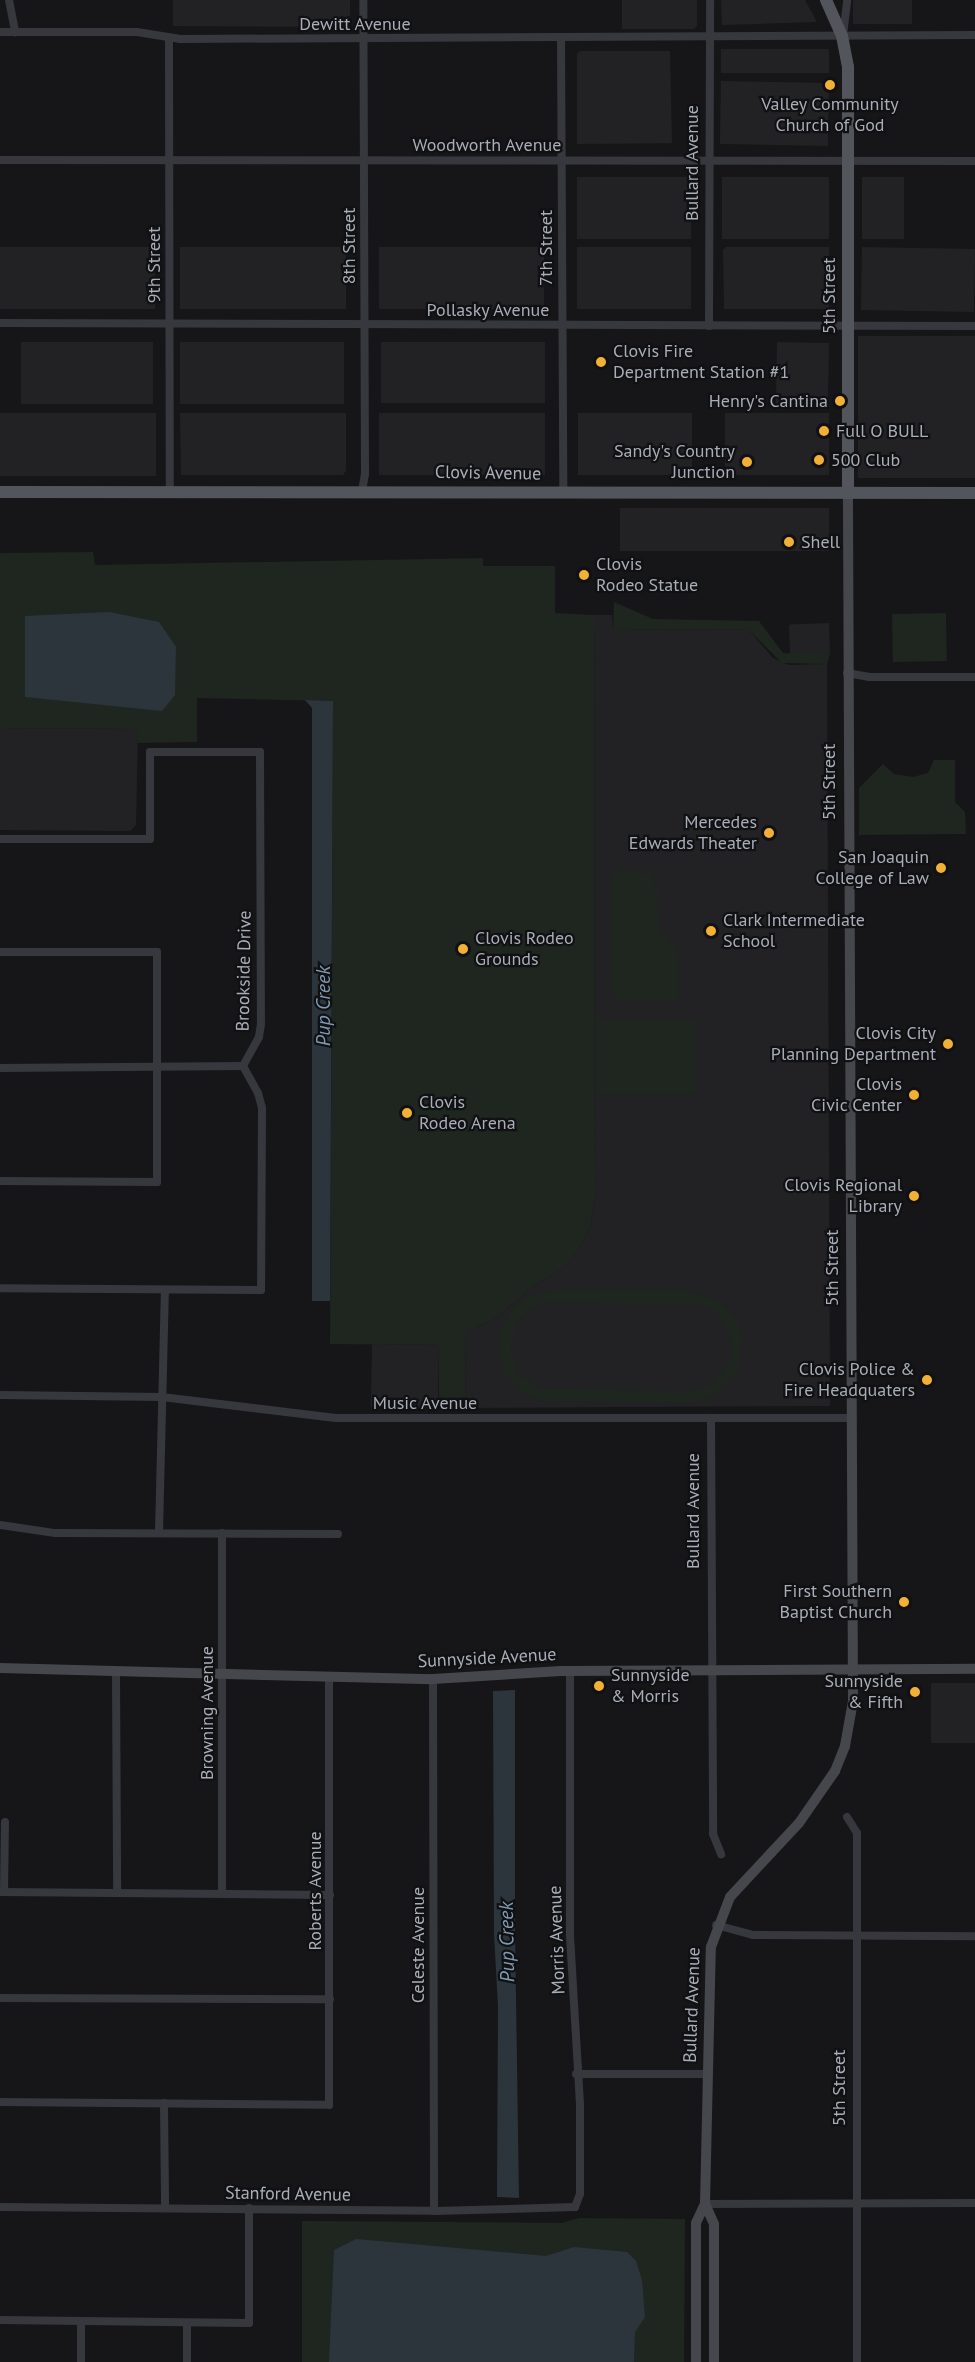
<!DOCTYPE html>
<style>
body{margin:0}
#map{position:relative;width:975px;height:2362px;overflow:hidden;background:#161618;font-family:"PT Sans",sans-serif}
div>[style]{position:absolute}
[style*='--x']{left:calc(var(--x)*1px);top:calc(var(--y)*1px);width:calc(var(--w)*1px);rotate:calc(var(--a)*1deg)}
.built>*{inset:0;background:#222225;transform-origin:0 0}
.green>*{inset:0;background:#1e261f;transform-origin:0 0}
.water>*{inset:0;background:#2c353c}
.street>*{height:8px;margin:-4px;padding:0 4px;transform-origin:4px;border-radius:4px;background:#37383d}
.secondary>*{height:10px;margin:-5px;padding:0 5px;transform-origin:5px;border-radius:5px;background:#45474d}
.primary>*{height:12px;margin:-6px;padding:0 6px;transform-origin:6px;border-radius:6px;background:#53555c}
.dots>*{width:16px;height:16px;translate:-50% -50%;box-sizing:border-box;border:3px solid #111113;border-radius:50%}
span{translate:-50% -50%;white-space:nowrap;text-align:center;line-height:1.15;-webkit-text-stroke:4.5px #111113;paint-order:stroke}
.street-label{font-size:18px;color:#a8adb8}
.poi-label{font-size:18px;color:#a8adb8}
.left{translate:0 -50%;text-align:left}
.right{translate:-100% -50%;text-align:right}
.water-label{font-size:20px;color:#7f9bb3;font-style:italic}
</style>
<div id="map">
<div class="built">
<i style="clip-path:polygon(173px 0,350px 0,350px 18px,345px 27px,173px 26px)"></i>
<i style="clip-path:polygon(622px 0,697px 0,697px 26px,694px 29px,622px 29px)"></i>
<i style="clip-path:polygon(721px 0,805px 0,817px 22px,722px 25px)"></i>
<i style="left:853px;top:0;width:59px;height:24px"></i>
<i style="left:829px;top:49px;width:24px;height:108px;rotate:90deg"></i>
<i style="clip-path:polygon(580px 51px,670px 51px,672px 143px,692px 143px,577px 144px,577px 54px)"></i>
<i style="left:721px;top:81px;width:108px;height:63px;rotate:1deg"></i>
<i style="left:577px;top:177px;width:114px;height:62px"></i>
<i style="left:722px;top:177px;width:107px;height:62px"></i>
<i style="left:862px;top:177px;width:42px;height:62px"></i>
<i style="left:0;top:247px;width:155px;height:62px"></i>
<i style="left:180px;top:247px;width:166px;height:62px"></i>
<i style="left:379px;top:247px;width:165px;height:62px"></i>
<i style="left:577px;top:247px;width:114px;height:62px"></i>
<i style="clip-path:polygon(726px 247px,829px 247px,829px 309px,724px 309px,723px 250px)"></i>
<i style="left:862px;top:247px;width:113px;height:63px;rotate:1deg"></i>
<i style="left:858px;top:336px;width:117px;height:142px"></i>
<i style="left:21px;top:342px;width:132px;height:62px"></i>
<i style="left:180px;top:342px;width:164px;height:62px"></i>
<i style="left:381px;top:342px;width:164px;height:61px"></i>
<i style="left:777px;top:342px;width:52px;height:63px;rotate:1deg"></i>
<i style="left:0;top:413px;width:156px;height:63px"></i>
<i style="clip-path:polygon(180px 413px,346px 413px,346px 471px,343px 475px,181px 475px)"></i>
<i style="left:379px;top:413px;width:166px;height:62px"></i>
<i style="left:578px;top:413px;width:114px;height:62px"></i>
<i style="left:725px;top:413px;width:104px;height:62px"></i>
<i style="left:620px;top:508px;width:209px;height:43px"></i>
<i style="clip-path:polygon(594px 615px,612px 615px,613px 630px,748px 629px,773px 658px,789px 665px,827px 664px,830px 1406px,465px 1408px,466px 1332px,493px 1320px,538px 1283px,559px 1271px,575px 1255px,590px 1228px,595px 1197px)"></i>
<i style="left:829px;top:623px;width:31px;height:40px;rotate:88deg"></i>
<i style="clip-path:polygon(0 728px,138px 729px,136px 825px,130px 831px,0 830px)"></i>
<i style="left:372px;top:1344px;width:67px;height:63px;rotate:1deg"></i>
<i style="left:931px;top:1683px;width:44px;height:60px"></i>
</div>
<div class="green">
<i style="clip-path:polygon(93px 552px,95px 565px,483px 558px,483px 566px,555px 566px,555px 613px,594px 615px,595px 1197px,590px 1228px,575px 1255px,559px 1271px,538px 1283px,493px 1320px,466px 1332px,465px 1408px,439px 1408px,439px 1345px,330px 1344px,333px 701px,197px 698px,197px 742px,138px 743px,137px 729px,0 728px,0 553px)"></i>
<i style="clip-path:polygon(614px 602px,653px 619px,759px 621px,783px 653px,830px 654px,827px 664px,782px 663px,748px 629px,613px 630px)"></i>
<i style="left:946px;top:613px;width:48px;height:54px;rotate:89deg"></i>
<i style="clip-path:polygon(934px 760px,955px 760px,955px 802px,965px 812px,966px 834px,859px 835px,859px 788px,883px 764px,894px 774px,913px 777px,928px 773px)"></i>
<i style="clip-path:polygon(612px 870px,653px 874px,653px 884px,659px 888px,657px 910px,661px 931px,678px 952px,678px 1000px,621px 1001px,612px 993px)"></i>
<i style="left:596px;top:1020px;width:99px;height:74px"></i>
<i style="clip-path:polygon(evenodd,688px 1290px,721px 1302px,738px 1322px,743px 1339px,737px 1373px,712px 1397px,687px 1403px,545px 1402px,521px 1392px,504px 1372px,498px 1346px,501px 1329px,515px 1306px,529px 1296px,555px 1290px,688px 1290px,548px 1302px,701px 1305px,714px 1311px,727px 1327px,732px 1340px,730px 1361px,714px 1383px,694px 1391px,540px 1389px,518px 1373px,510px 1346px,518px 1320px,534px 1307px,548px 1302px)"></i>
<i style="clip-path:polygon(579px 2218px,685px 2219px,684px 2362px,302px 2362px,302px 2221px,562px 2223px)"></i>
</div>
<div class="water">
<i style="clip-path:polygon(109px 612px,159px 622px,176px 647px,175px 695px,162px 711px,25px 697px,25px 616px)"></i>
<i style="clip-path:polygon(305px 700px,333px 701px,330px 1301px,312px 1301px,312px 708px)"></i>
<i style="clip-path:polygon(515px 1690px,515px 1928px,519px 2198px,497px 2197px,498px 2007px,494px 1934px,493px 1691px)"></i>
<i style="clip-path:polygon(356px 2239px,546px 2256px,574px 2247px,627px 2252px,636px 2261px,642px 2280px,645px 2317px,635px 2332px,634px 2362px,329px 2362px,334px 2250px)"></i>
</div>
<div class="street">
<i style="--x:9;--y:0;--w:33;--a:79"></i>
<i style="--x:1;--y:32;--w:136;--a:0"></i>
<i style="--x:137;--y:32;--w:44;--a:9.2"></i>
<i style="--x:180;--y:39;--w:795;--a:-0.29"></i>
<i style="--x:843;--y:35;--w:35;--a:-83"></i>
<i style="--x:169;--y:39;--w:452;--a:89.9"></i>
<i style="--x:561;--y:39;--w:453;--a:89.7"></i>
<i style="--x:0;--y:160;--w:975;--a:0.06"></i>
<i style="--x:0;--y:323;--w:975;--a:0.18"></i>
<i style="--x:709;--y:326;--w:326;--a:-89.8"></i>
<i style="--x:362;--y:491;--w:17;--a:-80"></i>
<i style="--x:365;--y:474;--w:474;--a:-90.2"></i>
<i style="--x:847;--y:673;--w:23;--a:10"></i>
<i style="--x:870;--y:677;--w:105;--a:0"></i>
<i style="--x:0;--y:839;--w:150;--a:0"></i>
<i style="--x:150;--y:839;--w:87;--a:-90"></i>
<i style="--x:150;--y:752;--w:110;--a:0"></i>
<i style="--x:260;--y:752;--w:272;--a:89.8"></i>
<i style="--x:261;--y:1024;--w:13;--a:99"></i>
<i style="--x:259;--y:1037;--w:33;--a:119"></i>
<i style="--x:243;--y:1066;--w:31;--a:61"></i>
<i style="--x:258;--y:1093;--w:16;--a:75"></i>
<i style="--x:262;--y:1108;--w:182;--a:90.3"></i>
<i style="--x:261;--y:1290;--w:261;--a:-179.6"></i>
<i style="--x:0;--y:952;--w:157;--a:0"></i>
<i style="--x:157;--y:952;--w:230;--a:90"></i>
<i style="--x:157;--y:1182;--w:157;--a:-179.6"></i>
<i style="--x:0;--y:1068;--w:243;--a:-0.5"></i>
<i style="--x:0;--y:1395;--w:162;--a:0.7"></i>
<i style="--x:162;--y:1397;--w:175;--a:6.9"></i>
<i style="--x:336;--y:1418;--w:515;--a:0"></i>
<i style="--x:711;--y:1418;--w:416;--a:89.7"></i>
<i style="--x:713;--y:1834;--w:22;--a:68"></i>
<i style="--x:0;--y:1525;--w:56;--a:8.3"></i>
<i style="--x:55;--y:1533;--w:283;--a:0.2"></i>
<i style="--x:159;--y:1532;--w:242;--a:-88.6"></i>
<i style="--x:116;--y:1672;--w:220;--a:89.7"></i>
<i style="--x:433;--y:1679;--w:532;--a:89.89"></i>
<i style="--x:847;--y:1817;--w:19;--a:58"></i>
<i style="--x:857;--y:1833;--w:529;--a:90"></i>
<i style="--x:0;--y:1892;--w:330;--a:0.5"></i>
<i style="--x:4;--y:1892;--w:70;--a:-89.2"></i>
<i style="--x:222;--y:1893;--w:360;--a:-90"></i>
<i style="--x:716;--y:1925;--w:38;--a:15"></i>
<i style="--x:753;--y:1935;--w:222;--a:0.3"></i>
<i style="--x:0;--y:1998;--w:330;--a:0.2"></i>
<i style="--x:576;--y:2074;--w:132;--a:0"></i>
<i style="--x:0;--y:2102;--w:329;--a:0.5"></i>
<i style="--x:329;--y:2105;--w:428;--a:-90"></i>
<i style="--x:164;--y:2103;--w:104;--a:89.4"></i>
<i style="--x:705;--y:2204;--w:270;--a:-0.2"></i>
<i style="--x:0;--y:2207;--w:434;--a:0.5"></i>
<i style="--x:434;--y:2211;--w:141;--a:-1.6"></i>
<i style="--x:575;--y:2207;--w:14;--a:-69"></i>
<i style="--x:580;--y:2194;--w:90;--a:-90"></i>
<i style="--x:580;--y:2104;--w:168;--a:-93.4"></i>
<i style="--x:570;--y:1936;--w:265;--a:-90"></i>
<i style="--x:0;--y:2320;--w:249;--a:0.7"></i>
<i style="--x:249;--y:2323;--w:115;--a:-90"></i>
<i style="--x:81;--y:2362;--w:41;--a:-90"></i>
<i style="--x:187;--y:2362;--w:39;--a:-90"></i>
</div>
<div class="secondary">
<i style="--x:0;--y:1668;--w:433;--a:1.5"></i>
<i style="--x:433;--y:1679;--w:128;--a:-3.6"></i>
<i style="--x:561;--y:1671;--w:414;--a:-0.3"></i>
<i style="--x:696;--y:2362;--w:139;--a:-90"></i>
<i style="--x:696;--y:2223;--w:21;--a:-65"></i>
<i style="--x:714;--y:2362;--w:138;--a:-90"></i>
<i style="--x:714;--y:2224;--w:22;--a:-114"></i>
<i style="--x:705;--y:2204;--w:257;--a:-88.7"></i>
<i style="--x:711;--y:1947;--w:53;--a:-69.2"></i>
<i style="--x:730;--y:1897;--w:101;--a:-47"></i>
<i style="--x:799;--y:1823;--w:63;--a:-55.3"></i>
<i style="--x:835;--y:1771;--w:27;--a:-68"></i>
<i style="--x:845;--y:1746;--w:46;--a:-79.9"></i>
<i style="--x:853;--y:1701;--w:1208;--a:-90.24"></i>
</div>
<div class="primary">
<i style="--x:826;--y:0;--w:39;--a:66"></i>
<i style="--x:842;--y:36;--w:32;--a:79"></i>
<i style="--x:848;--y:67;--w:426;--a:90"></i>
<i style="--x:0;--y:492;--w:975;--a:0.06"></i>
</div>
<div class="dots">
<i style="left:830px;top:85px;background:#f2b134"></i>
<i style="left:601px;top:362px;background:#f2b134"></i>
<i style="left:840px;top:401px;background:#f2b134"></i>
<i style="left:824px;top:431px;background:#f2b134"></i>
<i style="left:819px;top:460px;background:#f2b134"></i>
<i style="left:747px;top:462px;background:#f2b134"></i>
<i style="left:789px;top:542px;background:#f2b134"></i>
<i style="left:584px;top:575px;background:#f2b134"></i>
<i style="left:769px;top:833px;background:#f2b134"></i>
<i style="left:941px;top:868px;background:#f2b134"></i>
<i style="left:711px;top:931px;background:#f2b134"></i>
<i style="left:463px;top:949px;background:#f2b134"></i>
<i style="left:948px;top:1044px;background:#f2b134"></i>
<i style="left:914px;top:1095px;background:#f2b134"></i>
<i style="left:407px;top:1113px;background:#f2b134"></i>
<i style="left:914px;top:1196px;background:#f2b134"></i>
<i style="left:927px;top:1380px;background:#f2b134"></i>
<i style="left:904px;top:1602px;background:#f2b134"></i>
<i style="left:599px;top:1686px;background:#f2b134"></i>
<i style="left:915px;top:1692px;background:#f2b134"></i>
</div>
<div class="street-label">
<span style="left:355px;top:24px">Dewitt Avenue</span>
<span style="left:487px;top:145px">Woodworth Avenue</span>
<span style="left:692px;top:163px;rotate:-90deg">Bullard Avenue</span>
<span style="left:349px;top:246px;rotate:-90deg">8th Street</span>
<span style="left:546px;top:248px;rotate:-90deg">7th Street</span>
<span style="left:154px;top:265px;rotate:-90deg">9th Street</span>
<span style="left:829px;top:296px;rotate:-90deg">5th Street</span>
<span style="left:488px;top:310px">Pollasky Avenue</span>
<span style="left:488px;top:473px;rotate:1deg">Clovis Avenue</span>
<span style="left:829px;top:782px;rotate:-90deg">5th Street</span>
<span style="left:244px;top:971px;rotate:-89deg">Brookside Drive</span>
<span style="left:832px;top:1268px;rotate:-90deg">5th Street</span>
<span style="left:425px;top:1403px">Music Avenue</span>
<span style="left:693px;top:1511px;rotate:-90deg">Bullard Avenue</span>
<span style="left:487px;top:1658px;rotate:-3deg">Sunnyside Avenue</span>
<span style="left:207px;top:1713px;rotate:-90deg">Browning Avenue</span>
<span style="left:315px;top:1891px;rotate:-90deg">Roberts Avenue</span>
<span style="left:557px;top:1940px;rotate:-92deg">Morris Avenue</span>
<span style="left:418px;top:1945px;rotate:-90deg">Celeste Avenue</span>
<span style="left:692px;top:2005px;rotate:-88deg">Bullard Avenue</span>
<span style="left:839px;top:2088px;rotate:-90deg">5th Street</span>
<span style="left:288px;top:2194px;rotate:1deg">Stanford Avenue</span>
</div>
<div class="poi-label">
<span style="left:830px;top:115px">Valley Community<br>Church of God</span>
<span class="left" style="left:613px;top:362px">Clovis Fire<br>Department Station #1</span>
<span class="right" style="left:828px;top:401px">Henry's Cantina</span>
<span class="left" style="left:836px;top:431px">Full O BULL</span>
<span class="right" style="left:735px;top:462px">Sandy's Country<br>Junction</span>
<span class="left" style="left:831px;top:460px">500 Club</span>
<span class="left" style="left:801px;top:542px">Shell</span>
<span class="left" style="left:596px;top:575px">Clovis<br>Rodeo Statue</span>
<span class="right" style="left:757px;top:833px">Mercedes<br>Edwards Theater</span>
<span class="right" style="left:929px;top:868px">San Joaquin<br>College of Law</span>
<span class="left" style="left:723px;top:931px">Clark Intermediate<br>School</span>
<span class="left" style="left:475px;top:949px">Clovis Rodeo<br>Grounds</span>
<span class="right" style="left:936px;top:1044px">Clovis City<br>Planning Department</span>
<span class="right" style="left:902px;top:1095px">Clovis<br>Civic Center</span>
<span class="left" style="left:419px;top:1113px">Clovis<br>Rodeo Arena</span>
<span class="right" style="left:902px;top:1196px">Clovis Regional<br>Library</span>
<span class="right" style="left:915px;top:1380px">Clovis Police &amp;<br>Fire Headquaters</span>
<span class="right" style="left:892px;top:1602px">First Southern<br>Baptist Church</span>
<span class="left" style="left:611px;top:1686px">Sunnyside<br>&amp; Morris</span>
<span class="right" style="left:903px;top:1692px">Sunnyside<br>&amp; Fifth</span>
</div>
<div class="water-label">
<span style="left:323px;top:1006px;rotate:-90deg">Pup Creek</span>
<span style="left:507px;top:1942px;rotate:-91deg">Pup Creek</span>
</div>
</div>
